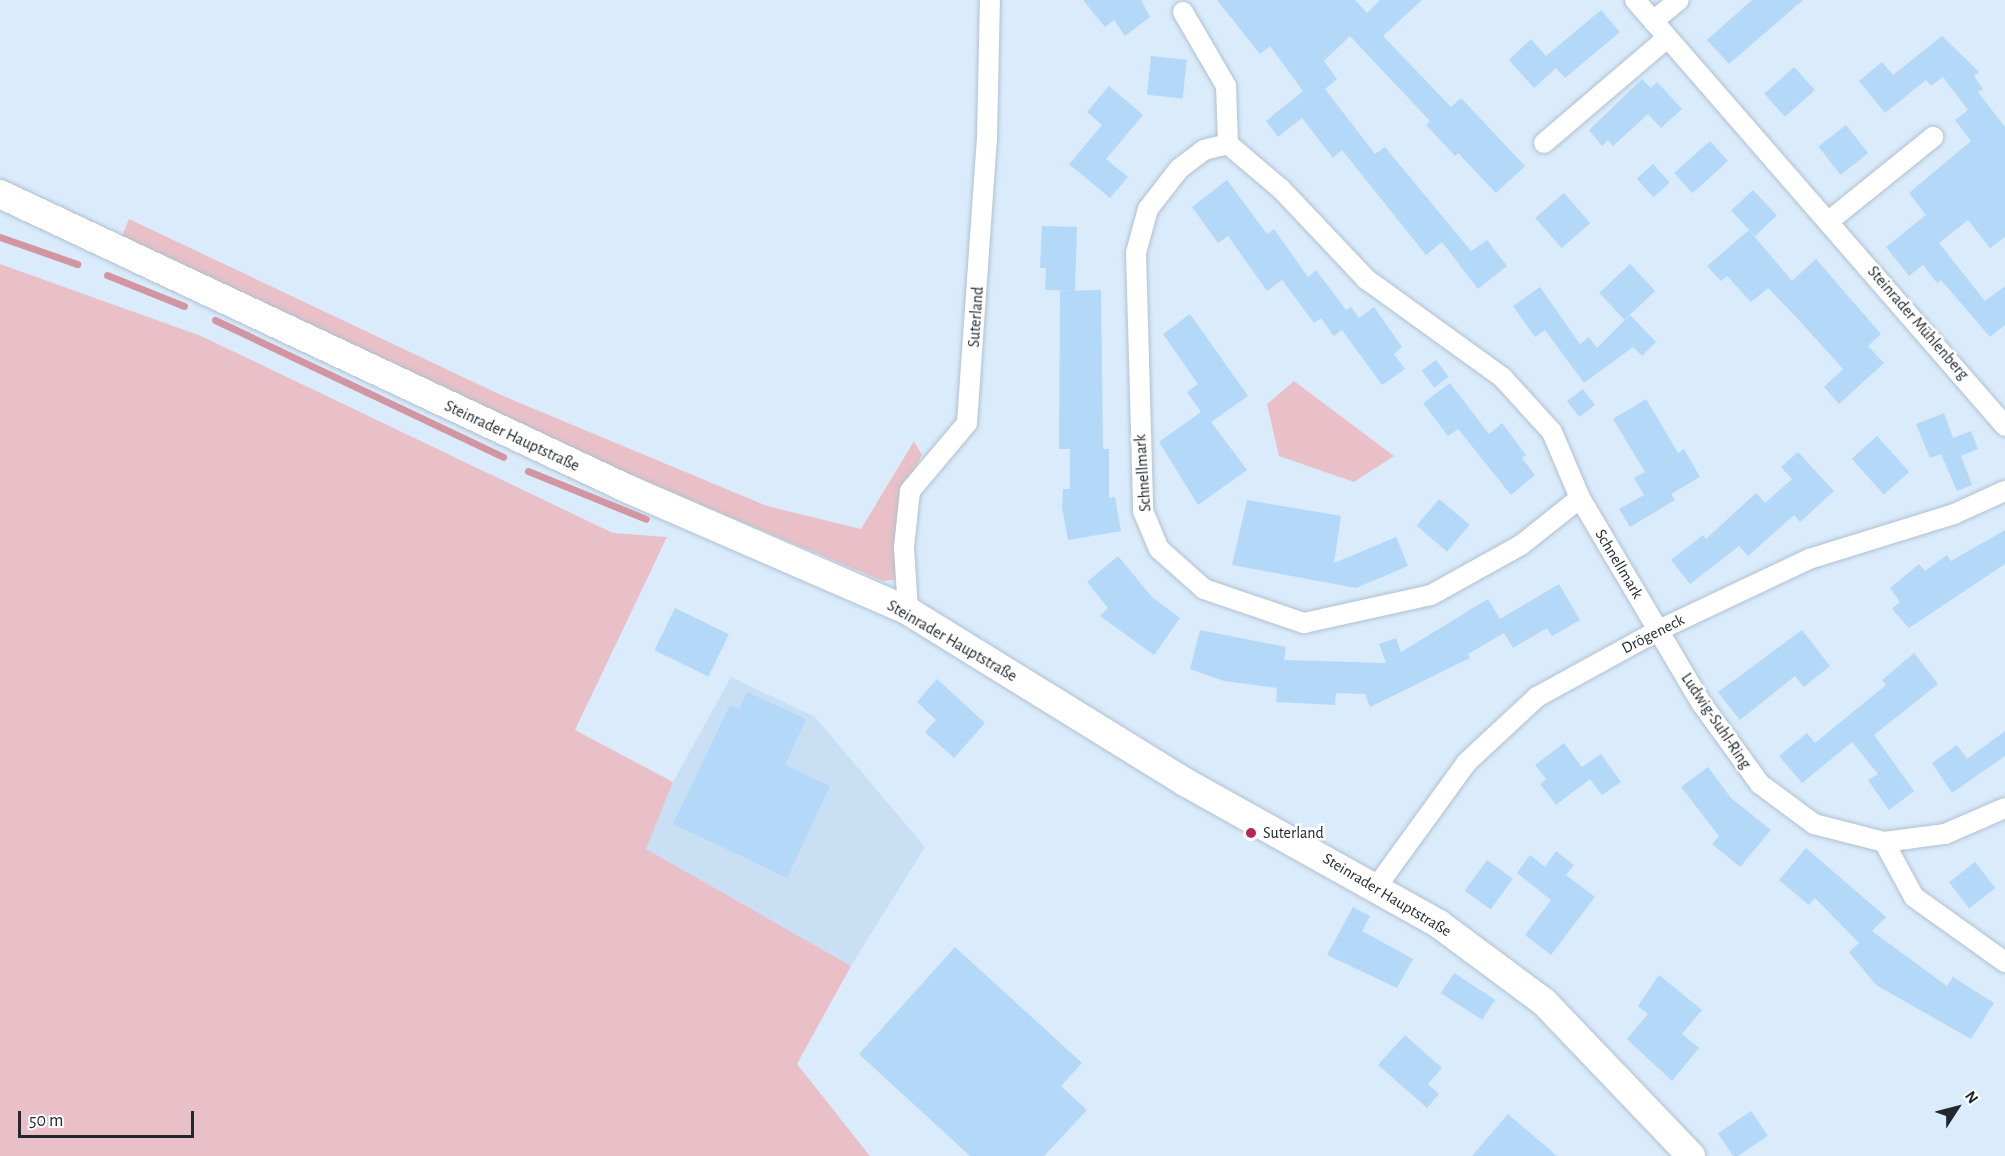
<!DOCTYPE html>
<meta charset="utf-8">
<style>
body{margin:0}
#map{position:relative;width:2005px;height:1156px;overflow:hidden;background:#daecfc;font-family:"Alegreya Sans",sans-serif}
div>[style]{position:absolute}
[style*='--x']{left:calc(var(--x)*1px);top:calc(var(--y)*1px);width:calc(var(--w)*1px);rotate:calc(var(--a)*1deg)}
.built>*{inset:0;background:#c8dff4}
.green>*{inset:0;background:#e9c0c7}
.stream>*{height:7px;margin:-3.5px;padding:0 3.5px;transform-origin:3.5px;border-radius:3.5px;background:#d296a2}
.building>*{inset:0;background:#b3d8f8;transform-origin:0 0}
.roads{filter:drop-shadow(0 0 2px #b0c1d1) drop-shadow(0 0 2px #b0c1d1)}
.street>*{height:20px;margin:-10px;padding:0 10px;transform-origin:10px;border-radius:10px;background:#fff}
.secondary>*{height:28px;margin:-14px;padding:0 14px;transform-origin:14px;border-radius:14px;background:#fff}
.dots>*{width:16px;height:16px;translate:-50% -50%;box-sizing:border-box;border:3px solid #fff;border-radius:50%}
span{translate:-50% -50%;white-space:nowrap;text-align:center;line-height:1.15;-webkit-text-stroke:5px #fff;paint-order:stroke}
.street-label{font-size:16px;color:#21282e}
.poi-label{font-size:16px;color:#21282e}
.left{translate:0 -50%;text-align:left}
.north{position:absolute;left:1927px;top:1078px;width:60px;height:60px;-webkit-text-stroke:4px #fff;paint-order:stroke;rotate:54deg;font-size:16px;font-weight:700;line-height:24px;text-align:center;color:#21282e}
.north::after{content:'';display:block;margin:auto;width:21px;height:27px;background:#21282e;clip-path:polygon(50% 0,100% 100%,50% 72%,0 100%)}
.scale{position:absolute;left:18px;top:1111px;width:176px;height:27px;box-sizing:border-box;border:3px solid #21282e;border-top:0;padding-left:8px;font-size:18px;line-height:21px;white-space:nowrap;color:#21282e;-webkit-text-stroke:4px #fff;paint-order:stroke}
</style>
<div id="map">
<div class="built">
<i style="clip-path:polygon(731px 677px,815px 717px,925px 847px,851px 966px,645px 849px,673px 782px)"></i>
</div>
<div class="green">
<i style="clip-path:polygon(129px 219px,501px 395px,767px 506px,861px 529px,914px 441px,922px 455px,906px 484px,900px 579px,883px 581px,537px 436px,121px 238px)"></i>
<i style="clip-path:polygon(0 264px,201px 336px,613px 533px,667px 537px,575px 730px,673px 782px,646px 849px,851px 966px,797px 1064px,870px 1156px,0 1156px)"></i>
<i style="clip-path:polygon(1294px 381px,1394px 456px,1354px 482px,1279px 456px,1267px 404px)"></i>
</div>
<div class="stream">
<i style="--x:0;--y:237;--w:82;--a:19.3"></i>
<i style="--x:107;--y:275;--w:83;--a:21.9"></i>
<i style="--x:215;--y:320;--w:319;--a:25.4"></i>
<i style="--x:528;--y:471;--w:127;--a:22.1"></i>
</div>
<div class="building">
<i style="clip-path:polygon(1083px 0,1141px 0,1150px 17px,1125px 36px,1114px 20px,1105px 27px)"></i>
<i style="clip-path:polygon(1217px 0,1355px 0,1367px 13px,1380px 0,1422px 0,1383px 36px,1451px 107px,1461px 98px,1525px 166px,1496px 193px,1458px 153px,1455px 156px,1426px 125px,1430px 121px,1350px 36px,1324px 61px,1337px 79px,1325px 89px,1375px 154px,1385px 147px,1471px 251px,1487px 240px,1507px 266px,1478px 289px,1442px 242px,1426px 255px,1342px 150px,1333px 158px,1302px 118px,1278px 137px,1266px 121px,1303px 91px,1270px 46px,1260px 54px)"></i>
<i style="clip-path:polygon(1752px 0,1803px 0,1729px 64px,1707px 40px)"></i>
<i style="clip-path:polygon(1601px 10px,1620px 32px,1565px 78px,1556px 68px,1534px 88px,1509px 60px,1531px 39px,1546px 56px)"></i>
<i style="clip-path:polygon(1942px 36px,1979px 72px,1974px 76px,1983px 89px,1978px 92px,2005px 127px,2005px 237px,1990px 248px,1968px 220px,1939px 243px,1985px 301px,2005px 286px,2005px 325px,1990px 337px,1941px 280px,1937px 283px,1923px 265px,1909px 276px,1886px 247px,1926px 215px,1909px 193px,1971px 141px,1955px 120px,1968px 110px,1943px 77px,1931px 86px,1926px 80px,1885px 113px,1859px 81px,1882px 62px,1893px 75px)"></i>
<i style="left:1151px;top:56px;width:36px;height:39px;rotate:6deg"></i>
<i style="left:1794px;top:67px;width:31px;height:40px;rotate:48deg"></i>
<i style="clip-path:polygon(1642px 79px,1651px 88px,1657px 82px,1682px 109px,1661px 128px,1648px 114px,1613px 146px,1608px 140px,1602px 146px,1589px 130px)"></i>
<i style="clip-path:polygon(1109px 86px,1143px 115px,1106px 159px,1128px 177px,1110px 198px,1069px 164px,1102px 125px,1087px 112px)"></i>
<i style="left:1846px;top:125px;width:36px;height:35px;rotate:52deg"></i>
<i style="left:1710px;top:141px;width:27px;height:48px;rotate:48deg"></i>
<i style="left:1653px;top:164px;width:25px;height:22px;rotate:48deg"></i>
<i style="clip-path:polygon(1227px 180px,1267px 234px,1274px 229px,1308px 277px,1316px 270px,1346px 310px,1351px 307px,1359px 318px,1374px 307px,1402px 347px,1394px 354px,1405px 369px,1382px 385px,1342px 330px,1334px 336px,1321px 318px,1314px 323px,1282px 280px,1267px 291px,1228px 236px,1218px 243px,1192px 207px)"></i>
<i style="left:1753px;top:190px;width:35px;height:30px;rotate:47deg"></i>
<i style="left:1564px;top:193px;width:40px;height:38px;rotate:49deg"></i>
<i style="clip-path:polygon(1042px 226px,1077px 227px,1075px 291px,1045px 290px,1046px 268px,1040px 268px)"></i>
<i style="clip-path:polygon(1749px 230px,1792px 281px,1816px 259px,1881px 334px,1868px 346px,1884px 363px,1839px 404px,1824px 387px,1843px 369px,1797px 318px,1768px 288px,1751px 302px,1727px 276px,1721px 281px,1707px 266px)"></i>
<i style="left:1630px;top:264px;width:37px;height:42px;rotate:47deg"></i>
<i style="clip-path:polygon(1540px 287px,1580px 344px,1589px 337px,1597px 348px,1630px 315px,1656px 342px,1642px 356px,1633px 347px,1584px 383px,1545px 330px,1535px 337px,1513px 306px)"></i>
<i style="clip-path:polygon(1101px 290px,1103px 449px,1109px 449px,1109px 498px,1115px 497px,1121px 531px,1068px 540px,1062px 507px,1063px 489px,1070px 489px,1070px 449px,1059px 449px,1060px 291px)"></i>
<i style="clip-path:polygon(1190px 314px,1248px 396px,1211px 422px,1247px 470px,1198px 505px,1159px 442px,1201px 412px,1187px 392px,1198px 384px,1163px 334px)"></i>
<i style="left:1436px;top:360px;width:21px;height:18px;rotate:53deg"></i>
<i style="clip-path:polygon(1450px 383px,1489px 434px,1502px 423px,1526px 455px,1522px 458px,1535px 475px,1511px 495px,1458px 429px,1448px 436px,1423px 403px)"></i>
<i style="left:1583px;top:389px;width:20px;height:20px;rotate:53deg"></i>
<i style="clip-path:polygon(1646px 399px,1678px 453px,1684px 449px,1700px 477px,1671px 494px,1675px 500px,1630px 527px,1619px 509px,1644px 495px,1634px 478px,1645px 472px,1613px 419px)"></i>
<i style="clip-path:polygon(1944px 413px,1953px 438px,1971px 431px,1978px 449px,1961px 456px,1972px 485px,1957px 491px,1941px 454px,1930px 458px,1916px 424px)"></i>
<i style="left:1877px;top:436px;width:48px;height:34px;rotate:48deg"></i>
<i style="clip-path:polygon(1798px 452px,1834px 491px,1800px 522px,1794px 515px,1748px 556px,1739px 546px,1690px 584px,1671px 560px,1703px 535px,1706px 539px,1756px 493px,1765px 503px,1792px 479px,1781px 467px)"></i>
<i style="left:1439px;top:499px;width:40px;height:35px;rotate:40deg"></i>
<i style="clip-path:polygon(1247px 500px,1341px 516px,1334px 563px,1396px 537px,1408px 566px,1356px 588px,1232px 565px)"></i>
<i style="clip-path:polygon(2005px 530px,2005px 564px,1909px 628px,1892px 609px,1900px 602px,1890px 588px,1919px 564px,1925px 571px,1947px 555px,1951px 561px)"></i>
<i style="clip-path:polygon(1118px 556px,1152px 597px,1180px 618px,1154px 655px,1100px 616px,1108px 608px,1087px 582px)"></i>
<i style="clip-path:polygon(1559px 584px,1580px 620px,1552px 636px,1547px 628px,1513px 648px,1504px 633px,1468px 654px,1470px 658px,1370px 707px,1365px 694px,1336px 693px,1335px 705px,1276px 702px,1277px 688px,1224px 681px,1190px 669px,1200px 630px,1286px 647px,1284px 660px,1386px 663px,1379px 644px,1396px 638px,1401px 652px,1488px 599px,1500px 619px)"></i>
<i style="left:675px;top:608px;width:60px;height:47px;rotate:26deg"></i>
<i style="clip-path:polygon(1802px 630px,1830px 666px,1804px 687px,1795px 676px,1740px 720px,1718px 692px)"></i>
<i style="clip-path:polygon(1914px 653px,1938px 684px,1874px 735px,1914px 791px,1889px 810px,1868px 780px,1878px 774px,1852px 742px,1802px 783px,1779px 756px,1807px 733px,1815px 743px,1886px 685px,1882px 680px)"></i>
<i style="clip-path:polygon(937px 679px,985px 723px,954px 758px,925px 732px,936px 720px,917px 702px)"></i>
<i style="clip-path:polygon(747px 692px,806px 719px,785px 765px,830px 786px,787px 878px,673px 824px,730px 705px,739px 709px)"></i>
<i style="clip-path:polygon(2005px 731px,2005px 756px,1952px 793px,1932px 763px,1957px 745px,1967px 759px)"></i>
<i style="clip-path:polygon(1564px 743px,1582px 767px,1601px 754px,1621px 782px,1602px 795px,1590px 779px,1556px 805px,1540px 784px,1546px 779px,1535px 765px)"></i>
<i style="clip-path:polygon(1708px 767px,1731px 798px,1771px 830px,1740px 867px,1712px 844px,1719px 836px,1681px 787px)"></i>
<i style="clip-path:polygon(1806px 848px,1886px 917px,1872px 931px,1947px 986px,1953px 977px,1994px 1003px,1971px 1039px,1876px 985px,1849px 952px,1859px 943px,1815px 898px,1809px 905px,1779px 880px)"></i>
<i style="clip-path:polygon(1556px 851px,1574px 865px,1566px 875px,1595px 897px,1551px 955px,1525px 935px,1551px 900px,1517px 873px,1530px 855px,1545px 867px)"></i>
<i style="left:1487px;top:860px;width:32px;height:38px;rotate:36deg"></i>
<i style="left:1975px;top:862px;width:33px;height:33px;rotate:52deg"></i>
<i style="clip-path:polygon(1353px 907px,1370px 916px,1362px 931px,1413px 959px,1397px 988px,1327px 955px)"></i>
<i style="clip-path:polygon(955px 947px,1082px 1063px,1061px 1086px,1087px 1110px,1044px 1156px,970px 1156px,859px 1054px)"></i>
<i style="left:1454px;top:973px;width:49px;height:24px;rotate:33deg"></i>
<i style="clip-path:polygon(1659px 975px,1702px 1010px,1682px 1034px,1699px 1048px,1672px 1081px,1627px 1039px,1648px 1014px,1638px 1006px)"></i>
<i style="clip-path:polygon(1405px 1035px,1442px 1068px,1428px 1084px,1439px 1094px,1427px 1108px,1378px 1065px)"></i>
<i style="left:1751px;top:1111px;width:30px;height:40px;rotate:56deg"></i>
<i style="clip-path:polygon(1508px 1114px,1557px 1156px,1472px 1156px)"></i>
</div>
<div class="roads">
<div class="street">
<i style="--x:1635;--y:0;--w:564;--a:49.02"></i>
<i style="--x:1183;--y:12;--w:86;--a:59.8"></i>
<i style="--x:1226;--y:86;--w:58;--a:88"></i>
<i style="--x:1228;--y:144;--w:70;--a:40.3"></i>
<i style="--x:1281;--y:189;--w:124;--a:46.6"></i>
<i style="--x:1366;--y:279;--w:168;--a:35.8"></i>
<i style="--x:1502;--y:377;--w:74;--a:47.7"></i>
<i style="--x:1552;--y:432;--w:72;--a:67"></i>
<i style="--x:1580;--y:498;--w:239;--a:59.4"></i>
<i style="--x:1702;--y:704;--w:99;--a:54.1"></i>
<i style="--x:1760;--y:784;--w:67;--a:36.5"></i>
<i style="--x:1814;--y:824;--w:72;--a:14.4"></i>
<i style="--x:1884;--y:842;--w:62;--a:-7.5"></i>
<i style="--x:1945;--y:834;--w:65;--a:-23.4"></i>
<i style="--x:1653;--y:21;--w:33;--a:-39"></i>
<i style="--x:1544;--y:143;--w:162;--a:-40.5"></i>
<i style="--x:1228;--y:144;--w:25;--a:166"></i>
<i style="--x:1204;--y:150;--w:31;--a:143"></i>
<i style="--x:1179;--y:169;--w:51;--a:127.8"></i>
<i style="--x:1148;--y:209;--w:46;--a:105.3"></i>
<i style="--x:1136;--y:253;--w:258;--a:88.4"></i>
<i style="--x:1143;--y:511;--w:41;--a:67.2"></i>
<i style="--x:1159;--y:549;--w:60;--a:41.6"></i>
<i style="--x:1204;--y:589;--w:106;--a:18.8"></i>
<i style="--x:1304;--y:623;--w:130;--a:-12.4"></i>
<i style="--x:1431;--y:595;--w:103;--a:-29.1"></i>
<i style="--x:1521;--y:545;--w:75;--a:-38.5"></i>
<i style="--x:1829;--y:221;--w:134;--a:-38.9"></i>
<i style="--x:908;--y:611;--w:64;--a:-93.6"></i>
<i style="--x:904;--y:547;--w:56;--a:-83.9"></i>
<i style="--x:910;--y:491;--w:89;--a:-50"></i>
<i style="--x:967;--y:423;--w:285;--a:-86"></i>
<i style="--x:987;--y:139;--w:139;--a:-88.8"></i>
<i style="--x:1884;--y:842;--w:63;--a:61.4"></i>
<i style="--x:1914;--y:897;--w:112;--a:35.5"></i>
<i style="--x:1377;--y:886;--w:153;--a:-54"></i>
<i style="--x:1467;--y:762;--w:96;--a:-42.9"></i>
<i style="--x:1537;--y:697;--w:139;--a:-28.8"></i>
<i style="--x:1659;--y:630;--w:166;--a:-25.3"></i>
<i style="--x:1809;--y:559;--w:152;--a:-17.2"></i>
<i style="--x:1954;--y:514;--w:56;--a:-24.3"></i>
</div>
<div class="secondary">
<i style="--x:0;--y:194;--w:694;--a:25.16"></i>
<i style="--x:628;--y:489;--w:305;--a:23.5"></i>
<i style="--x:908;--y:611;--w:326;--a:31.7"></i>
<i style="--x:1185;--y:782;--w:291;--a:29.2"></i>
<i style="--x:1439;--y:924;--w:131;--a:36.6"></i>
<i style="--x:1544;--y:1002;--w:213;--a:46.3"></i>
</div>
</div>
<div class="dots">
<i style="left:1251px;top:833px;background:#b62859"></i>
</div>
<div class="street-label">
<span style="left:976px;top:317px;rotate:-86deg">Suterland</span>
<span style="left:1918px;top:323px;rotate:49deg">Steinrader Mühlenberg</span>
<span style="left:512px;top:436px;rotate:25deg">Steinrader Hauptstraße</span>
<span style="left:1143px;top:473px;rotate:-94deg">Schnellmark</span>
<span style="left:1619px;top:564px;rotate:59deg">Schnellmark</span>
<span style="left:1653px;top:634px;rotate:-27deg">Drögeneck</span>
<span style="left:952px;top:641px;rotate:30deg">Steinrader Hauptstraße</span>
<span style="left:1716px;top:721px;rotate:56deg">Ludwig-Suhl-Ring</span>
<span style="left:1387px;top:895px;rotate:31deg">Steinrader Hauptstraße</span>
</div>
<div class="poi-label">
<span class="left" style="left:1263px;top:833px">Suterland</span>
</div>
<div class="north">N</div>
<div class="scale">50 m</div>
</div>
